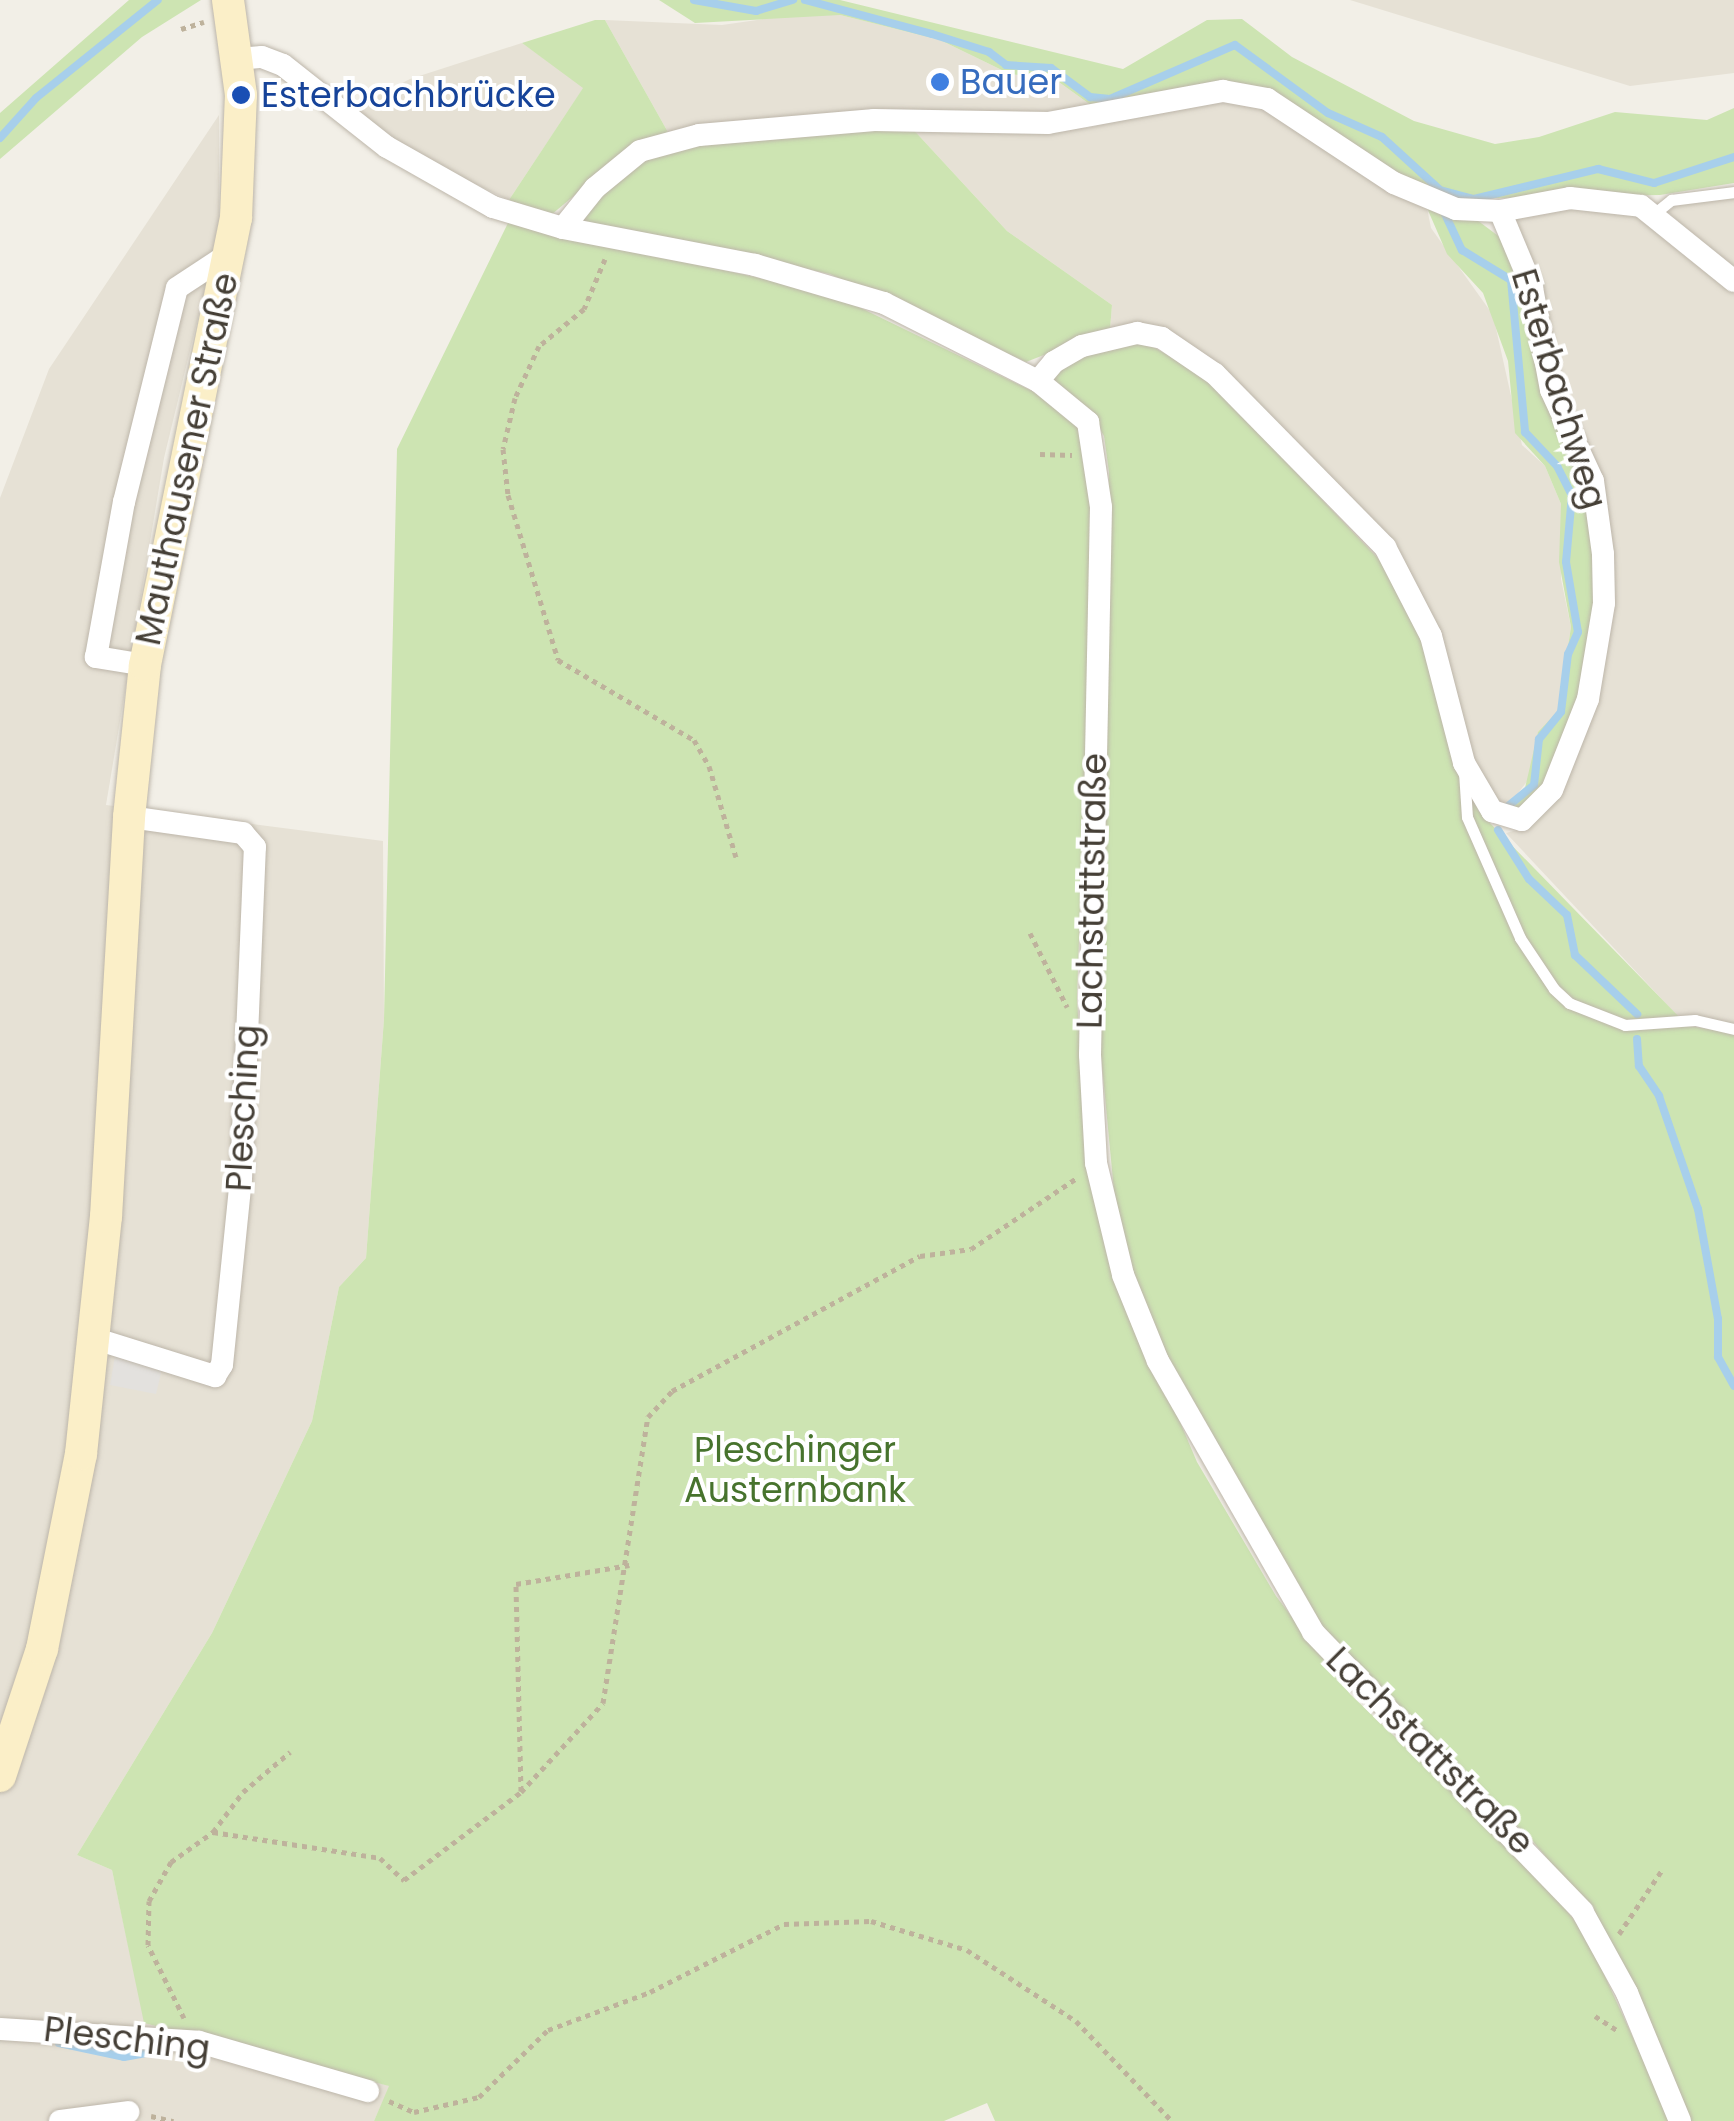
<!DOCTYPE html>
<meta charset="utf-8">
<style>
body{margin:0}
#map{position:relative;width:1734px;height:2121px;overflow:hidden;background:#f2efe7;font-family:Poppins,sans-serif}
div>[style]{position:absolute}
[style*='--x']{left:calc(var(--x)*1px);top:calc(var(--y)*1px);width:calc(var(--w)*1px);rotate:calc(var(--a)*1deg)}
.residential>*{inset:0;background:#e6e1d5}
.green>*{inset:0;background:#cde4b2}
.parking>*{inset:0;background:#e3e1de}
.stream>*{height:8px;margin:-4px;padding:0 4px;transform-origin:4px;border-radius:4px;background:#a7cfeb}
.path>*{height:5px;margin-top:-2.5px;transform-origin:0;background:repeating-linear-gradient(90deg,#beb29c 0 5px,transparent 0 10px)}
.roads{filter:drop-shadow(0 0 2px #bdb6aa) drop-shadow(0 0 2px #bdb6aa)}
.service>*{height:11px;margin:-5.5px;padding:0 5.5px;transform-origin:5.5px;border-radius:5.5px;background:#fff}
.minor>*{height:22px;margin:-11px;padding:0 11px;transform-origin:11px;border-radius:11px;background:#fff}
.secondary>*{height:32px;margin:-16px;padding:0 16px;transform-origin:16px;border-radius:16px;background:#fbefc8}
.dots>*{width:28px;height:28px;translate:-50% -50%;box-sizing:border-box;border:5px solid #fff;border-radius:50%}
span{translate:-50% -50%;white-space:nowrap;text-align:center;line-height:1.15;-webkit-text-stroke:8px #fff;paint-order:stroke}
.shop-label{font-size:35px;color:#366cbe}
.left{translate:0 -50%;text-align:left}
.transit-label{font-size:35px;color:#164399}
.street-label{font-size:35px;color:#453f36}
.park-label{font-size:35px;color:#47732d}
</style>
<div id="map">
<div class="residential">
<i style="clip-path:polygon(1350px 0,1734px 0,1734px 73px,1630px 86px)"></i>
<i style="clip-path:polygon(799px 14px,840px 15px,940px 40px,1010px 74px,1056px 80px,1095px 108px,669px 134px,605px 20px,722px 25px)"></i>
<i style="clip-path:polygon(522px 43px,584px 87px,509px 200px,427px 161px,352px 109px,410px 79px)"></i>
<i style="clip-path:polygon(1205px 99px,1261px 103px,1427px 208px,1431px 228px,1493px 315px,1522px 445px,1545px 466px,1561px 504px,1561px 579px,1571px 627px,1558px 711px,1538px 733px,1529px 779px,1504px 811px,1150px 324px,1110px 329px,1112px 305px,1007px 231px,910px 126px,1088px 128px)"></i>
<i style="clip-path:polygon(219px 115px,219px 231px,164px 458px,106px 805px,383px 841px,384px 1019px,366px 1258px,339px 1287px,312px 1421px,212px 1633px,77px 1855px,112px 1870px,145px 2023px,390px 2086px,374px 2121px,0 2121px,0 498px,49px 369px)"></i>
<i style="clip-path:polygon(1734px 198px,1734px 271px,1668px 212px,1676px 204px)"></i>
<i style="clip-path:polygon(1625px 208px,1734px 290px,1734px 1033px,1688px 1027px,1506px 833px,1531px 826px,1585px 730px,1559px 386px,1515px 217px,1533px 209px)"></i>
</div>
<div class="green">
<i style="clip-path:polygon(129px 0,201px 0,142px 37px,0 159px,0 113px)"></i>
<i style="clip-path:polygon(659px 0,840px 0,1123px 69px,1207px 20px,1242px 19px,1292px 57px,1414px 121px,1495px 144px,1539px 137px,1615px 112px,1707px 120px,1734px 108px,1734px 183px,1660px 195px,1441px 199px,1252px 89px,1095px 108px,1056px 80px,1010px 74px,940px 40px,840px 15px,695px 23px)"></i>
<i style="clip-path:polygon(595px 20px,605px 20px,669px 134px,613px 163px,551px 215px,509px 200px,583px 88px,522px 43px)"></i>
<i style="clip-path:polygon(910px 126px,1007px 231px,1112px 305px,1110px 329px,1026px 362px,830px 274px,577px 220px,585px 206px,663px 147px)"></i>
<i style="clip-path:polygon(1427px 208px,1477px 220px,1501px 238px,1526px 286px,1593px 517px,1596px 603px,1580px 700px,1555px 770px,1521px 811px,1506px 804px,1525px 788px,1538px 732px,1558px 711px,1571px 627px,1559px 562px,1561px 504px,1545px 466px,1515px 433px,1508px 361px,1483px 293px,1447px 254px)"></i>
<i style="clip-path:polygon(508px 223px,832px 294px,1059px 404px,1079px 429px,1094px 503px,1077px 998px,1086px 1144px,1105px 1246px,1197px 1462px,1276px 1596px,1350px 1694px,1537px 1872px,1587px 1937px,1671px 2121px,995px 2121px,987px 2103px,944px 2121px,374px 2121px,389px 2086px,144px 2023px,112px 1870px,77px 1855px,212px 1633px,312px 1421px,339px 1287px,366px 1258px,384px 1019px,397px 449px)"></i>
<i style="clip-path:polygon(1142px 341px,1201px 373px,1389px 570px,1419px 624px,1478px 810px,1490px 823px,1688px 1026px,1734px 1033px,1734px 2121px,1691px 2121px,1613px 1947px,1587px 1906px,1531px 1839px,1383px 1700px,1314px 1620px,1174px 1371px,1129px 1264px,1114px 1191px,1099px 1034px,1109px 472px,1104px 436px,1090px 412px,1053px 379px,1065px 362px)"></i>
</div>
<div class="parking">
<i style="clip-path:polygon(115px 1356px,162px 1369px,156px 1394px,110px 1385px)"></i>
</div>
<div class="stream">
<i style="--x:694;--y:0;--w:63;--a:10.1"></i>
<i style="--x:756;--y:11;--w:39;--a:-17"></i>
<i style="--x:805;--y:0;--w:131;--a:15"></i>
<i style="--x:932;--y:34;--w:60;--a:17.5"></i>
<i style="--x:989;--y:52;--w:21;--a:37"></i>
<i style="--x:1006;--y:65;--w:45;--a:3.8"></i>
<i style="--x:1051;--y:68;--w:49;--a:36.6"></i>
<i style="--x:1090;--y:97;--w:20;--a:6"></i>
<i style="--x:1110;--y:99;--w:136;--a:-23.4"></i>
<i style="--x:1235;--y:45;--w:115;--a:36.2"></i>
<i style="--x:1328;--y:113;--w:59;--a:24"></i>
<i style="--x:1382;--y:137;--w:79;--a:42.4"></i>
<i style="--x:1440;--y:190;--w:35;--a:15"></i>
<i style="--x:1474;--y:199;--w:128;--a:-13.6"></i>
<i style="--x:1598;--y:169;--w:58;--a:14"></i>
<i style="--x:1654;--y:183;--w:84;--a:-18"></i>
<i style="--x:0;--y:138;--w:54;--a:-48"></i>
<i style="--x:36;--y:98;--w:156;--a:-38.8"></i>
<i style="--x:1445;--y:214;--w:40;--a:65"></i>
<i style="--x:1462;--y:250;--w:57;--a:31.5"></i>
<i style="--x:1511;--y:280;--w:153;--a:84.7"></i>
<i style="--x:1525;--y:432;--w:47;--a:46.7"></i>
<i style="--x:1557;--y:466;--w:33;--a:63"></i>
<i style="--x:1572;--y:495;--w:67;--a:95.1"></i>
<i style="--x:1566;--y:562;--w:71;--a:80.3"></i>
<i style="--x:1578;--y:632;--w:24;--a:114"></i>
<i style="--x:1568;--y:654;--w:58;--a:96.9"></i>
<i style="--x:1561;--y:712;--w:35;--a:129"></i>
<i style="--x:1539;--y:739;--w:46;--a:96.2"></i>
<i style="--x:1534;--y:785;--w:33;--a:141"></i>
<i style="--x:1498;--y:830;--w:58;--a:57.7"></i>
<i style="--x:1529;--y:879;--w:52;--a:43.5"></i>
<i style="--x:1567;--y:915;--w:41;--a:78.7"></i>
<i style="--x:1575;--y:955;--w:86;--a:43.6"></i>
<i style="--x:1637;--y:1039;--w:27;--a:86"></i>
<i style="--x:1639;--y:1066;--w:36;--a:56"></i>
<i style="--x:1659;--y:1096;--w:120;--a:71"></i>
<i style="--x:1698;--y:1209;--w:112;--a:79.7"></i>
<i style="--x:1718;--y:1319;--w:38;--a:90"></i>
<i style="--x:1718;--y:1357;--w:33;--a:61"></i>
<i style="--x:59;--y:2043;--w:66;--a:12.2"></i>
<i style="--x:124;--y:2057;--w:45;--a:-10.3"></i>
</div>
<div class="path">
<i style="--x:181;--y:29;--w:24;--a:-17"></i>
<i style="--x:605;--y:259;--w:54;--a:112.8"></i>
<i style="--x:584;--y:309;--w:58;--a:140.6"></i>
<i style="--x:539;--y:346;--w:57;--a:114.8"></i>
<i style="--x:515;--y:398;--w:52;--a:103.2"></i>
<i style="--x:503;--y:449;--w:46;--a:83.8"></i>
<i style="--x:508;--y:495;--w:172;--a:73.1"></i>
<i style="--x:558;--y:660;--w:158;--a:30.5"></i>
<i style="--x:694;--y:740;--w:30;--a:60"></i>
<i style="--x:709;--y:766;--w:95;--a:73.5"></i>
<i style="--x:1040;--y:454;--w:32;--a:2"></i>
<i style="--x:1030;--y:933;--w:83;--a:63.4"></i>
<i style="--x:521;--y:1791;--w:207;--a:-91.4"></i>
<i style="--x:516;--y:1584;--w:115;--a:-9.5"></i>
<i style="--x:213;--y:1832;--w:50;--a:-53.1"></i>
<i style="--x:243;--y:1792;--w:62;--a:-40.4"></i>
<i style="--x:1619;--y:1934;--w:77;--a:-56.1"></i>
<i style="--x:1595;--y:2016;--w:27;--a:33"></i>
<i style="--x:184;--y:2018;--w:81;--a:-116.3"></i>
<i style="--x:148;--y:1945;--w:44;--a:-88.7"></i>
<i style="--x:149;--y:1901;--w:45;--a:-60.6"></i>
<i style="--x:171;--y:1862;--w:52;--a:-35.5"></i>
<i style="--x:213;--y:1832;--w:169;--a:8.8"></i>
<i style="--x:380;--y:1858;--w:33;--a:43"></i>
<i style="--x:404;--y:1880;--w:146;--a:-36.9"></i>
<i style="--x:521;--y:1792;--w:121;--a:-47.3"></i>
<i style="--x:603;--y:1703;--w:290;--a:-81.1"></i>
<i style="--x:648;--y:1417;--w:35;--a:-47"></i>
<i style="--x:672;--y:1391;--w:282;--a:-28.6"></i>
<i style="--x:920;--y:1256;--w:51;--a:-7.8"></i>
<i style="--x:971;--y:1249;--w:129;--a:-33.9"></i>
<i style="--x:389;--y:2101;--w:27;--a:24"></i>
<i style="--x:414;--y:2112;--w:67;--a:-13"></i>
<i style="--x:479;--y:2097;--w:96;--a:-44.2"></i>
<i style="--x:548;--y:2030;--w:109;--a:-20.4"></i>
<i style="--x:650;--y:1992;--w:150;--a:-26.9"></i>
<i style="--x:784;--y:1924;--w:87;--a:-2"></i>
<i style="--x:871;--y:1921;--w:100;--a:16.8"></i>
<i style="--x:967;--y:1950;--w:130;--a:33.1"></i>
<i style="--x:1076;--y:2021;--w:139;--a:46.2"></i>
<i style="--x:151;--y:2116;--w:23;--a:13"></i>
</div>
<div class="roads">
<div class="service">
<i style="--x:1655;--y:213;--w:21;--a:-39"></i>
<i style="--x:1671;--y:200;--w:64;--a:-7.2"></i>
<i style="--x:1464;--y:772;--w:45;--a:86.2"></i>
<i style="--x:1467;--y:817;--w:132;--a:66.3"></i>
<i style="--x:1520;--y:938;--w:61;--a:56.3"></i>
<i style="--x:1554;--y:989;--w:21;--a:43"></i>
<i style="--x:1569;--y:1003;--w:60;--a:21.4"></i>
<i style="--x:1625;--y:1025;--w:70;--a:-4.1"></i>
<i style="--x:1695;--y:1020;--w:40;--a:13"></i>
</div>
<div class="minor">
<i style="--x:238;--y:59;--w:24;--a:-5"></i>
<i style="--x:262;--y:57;--w:22;--a:21"></i>
<i style="--x:283;--y:65;--w:132;--a:38.3"></i>
<i style="--x:387;--y:147;--w:122;--a:29.5"></i>
<i style="--x:493;--y:207;--w:73;--a:16.7"></i>
<i style="--x:563;--y:228;--w:196;--a:10.9"></i>
<i style="--x:755;--y:265;--w:134;--a:16.4"></i>
<i style="--x:884;--y:303;--w:173;--a:26.9"></i>
<i style="--x:1038;--y:381;--w:65;--a:39.4"></i>
<i style="--x:1088;--y:422;--w:86;--a:81.3"></i>
<i style="--x:1101;--y:507;--w:548;--a:91.15"></i>
<i style="--x:1090;--y:1055;--w:108;--a:86.8"></i>
<i style="--x:1096;--y:1163;--w:115;--a:76.4"></i>
<i style="--x:1123;--y:1275;--w:93;--a:67.9"></i>
<i style="--x:1158;--y:1361;--w:312;--a:60.2"></i>
<i style="--x:1313;--y:1632;--w:388;--a:46"></i>
<i style="--x:1582;--y:1911;--w:94;--a:61.2"></i>
<i style="--x:1627;--y:1993;--w:139;--a:67.5"></i>
<i style="--x:563;--y:228;--w:51;--a:-51.3"></i>
<i style="--x:595;--y:188;--w:58;--a:-39.4"></i>
<i style="--x:640;--y:151;--w:61;--a:-15.2"></i>
<i style="--x:699;--y:135;--w:176;--a:-4.9"></i>
<i style="--x:874;--y:120;--w:174;--a:1"></i>
<i style="--x:1048;--y:123;--w:178;--a:-10.4"></i>
<i style="--x:1223;--y:91;--w:45;--a:10.3"></i>
<i style="--x:1267;--y:99;--w:152;--a:33.5"></i>
<i style="--x:1394;--y:183;--w:67;--a:22.8"></i>
<i style="--x:1456;--y:209;--w:44;--a:2.6"></i>
<i style="--x:1500;--y:211;--w:71;--a:-10.5"></i>
<i style="--x:1570;--y:198;--w:71;--a:6.4"></i>
<i style="--x:1641;--y:206;--w:119;--a:38.9"></i>
<i style="--x:1038;--y:381;--w:25;--a:-50"></i>
<i style="--x:1054;--y:362;--w:32;--a:-30"></i>
<i style="--x:1082;--y:346;--w:57;--a:-13.3"></i>
<i style="--x:1137;--y:333;--w:25;--a:11"></i>
<i style="--x:1162;--y:338;--w:64;--a:34.2"></i>
<i style="--x:1215;--y:374;--w:243;--a:45.5"></i>
<i style="--x:1385;--y:547;--w:100;--a:62.7"></i>
<i style="--x:1431;--y:636;--w:131;--a:75.4"></i>
<i style="--x:1464;--y:763;--w:56;--a:59.7"></i>
<i style="--x:1492;--y:811;--w:31;--a:17"></i>
<i style="--x:1522;--y:820;--w:42;--a:-45"></i>
<i style="--x:1552;--y:790;--w:98;--a:-68.4"></i>
<i style="--x:1588;--y:699;--w:97;--a:-80.5"></i>
<i style="--x:1604;--y:603;--w:49;--a:-91.2"></i>
<i style="--x:1603;--y:554;--w:74;--a:-97.8"></i>
<i style="--x:1593;--y:481;--w:100;--a:-114.8"></i>
<i style="--x:1551;--y:390;--w:105;--a:-100.5"></i>
<i style="--x:1532;--y:287;--w:82;--a:-112.8"></i>
<i style="--x:145;--y:665;--w:50;--a:-170.7"></i>
<i style="--x:96;--y:657;--w:158;--a:-79.8"></i>
<i style="--x:124;--y:502;--w:220;--a:-76.1"></i>
<i style="--x:177;--y:288;--w:64;--a:-33.4"></i>
<i style="--x:96;--y:1339;--w:125;--a:17.3"></i>
<i style="--x:215;--y:1376;--w:13;--a:-58"></i>
<i style="--x:222;--y:1365;--w:187;--a:-84.2"></i>
<i style="--x:241;--y:1179;--w:332;--a:-87.6"></i>
<i style="--x:255;--y:847;--w:18;--a:-131"></i>
<i style="--x:243;--y:833;--w:115;--a:-172"></i>
<i style="--x:0;--y:2029;--w:199;--a:3.7"></i>
<i style="--x:199;--y:2042;--w:176;--a:16.2"></i>
<i style="--x:60;--y:2121;--w:69;--a:-7.5"></i>
</div>
<div class="secondary">
<i style="--x:0;--y:1776;--w:134;--a:-71.7"></i>
<i style="--x:42;--y:1649;--w:199;--a:-78.7"></i>
<i style="--x:81;--y:1454;--w:238;--a:-84"></i>
<i style="--x:106;--y:1217;--w:401;--a:-86.7"></i>
<i style="--x:129;--y:817;--w:153;--a:-84"></i>
<i style="--x:145;--y:665;--w:456;--a:-78.5"></i>
<i style="--x:236;--y:218;--w:123;--a:-87.7"></i>
<i style="--x:241;--y:95;--w:96;--a:-97.8"></i>
</div>
</div>
<div class="dots">
<i style="left:940px;top:82px;background:#3f7fe0"></i>
<i style="left:241px;top:95px;background:#1a4fb4"></i>
</div>
<div class="shop-label">
<span class="left" style="left:960px;top:82px">Bauer</span>
</div>
<div class="transit-label">
<span class="left" style="left:261px;top:95px">Esterbachbrücke</span>
</div>
<div class="street-label">
<span style="left:1559px;top:389px;rotate:73deg">Esterbachweg</span>
<span style="left:187px;top:459px;rotate:-78deg">Mauthausener Straße</span>
<span style="left:1092px;top:891px;rotate:-89deg">Lachstattstraße</span>
<span style="left:243px;top:1108px;rotate:-87deg">Plesching</span>
<span style="left:1430px;top:1751px;rotate:45deg">Lachstattstraße</span>
<span style="left:127px;top:2039px;rotate:7deg">Plesching</span>
</div>
<div class="park-label">
<span style="left:795px;top:1470px">Pleschinger<br>Austernbank</span>
</div>
</div>
